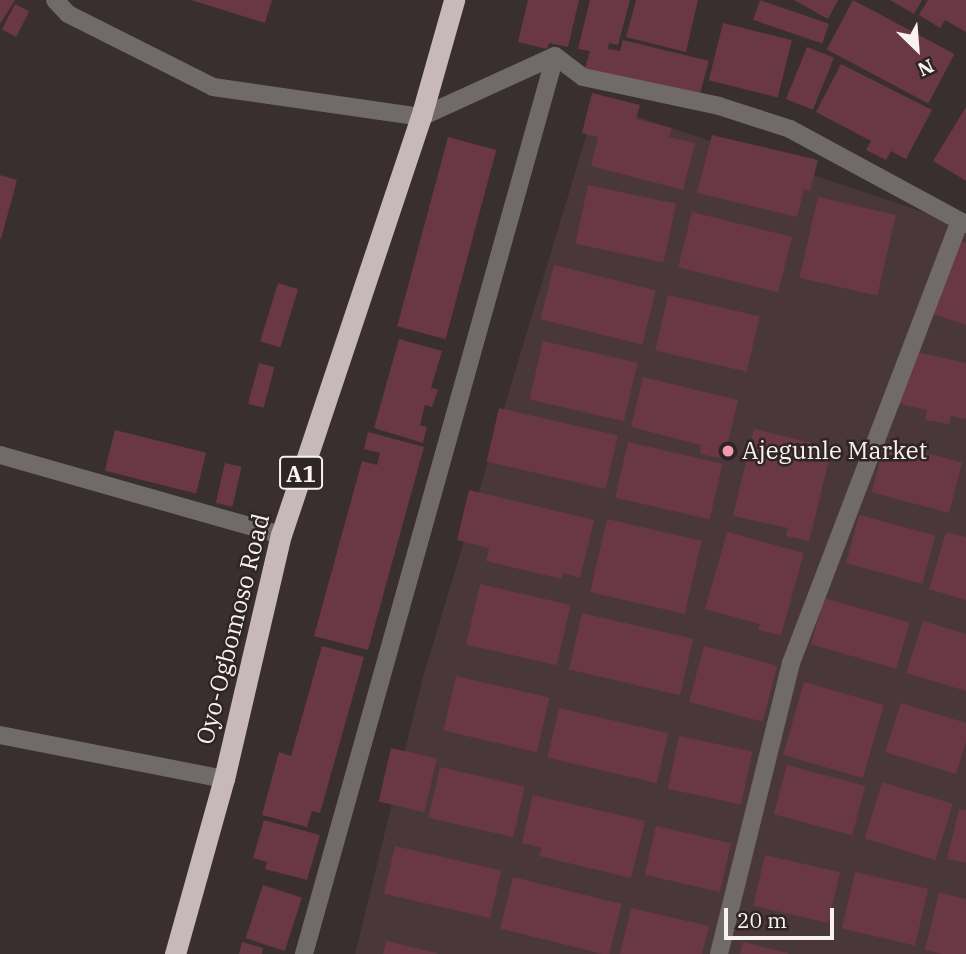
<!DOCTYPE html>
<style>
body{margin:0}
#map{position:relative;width:966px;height:954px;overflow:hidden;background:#392e30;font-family:"IBM Plex Serif",serif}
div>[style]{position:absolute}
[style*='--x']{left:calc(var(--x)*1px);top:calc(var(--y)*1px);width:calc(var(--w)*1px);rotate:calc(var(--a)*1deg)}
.built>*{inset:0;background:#49373b}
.building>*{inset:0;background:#6a3845;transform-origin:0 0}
.minor>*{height:18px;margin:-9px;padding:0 9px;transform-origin:9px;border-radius:9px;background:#706a6b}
.highway>*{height:21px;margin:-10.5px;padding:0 10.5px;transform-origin:10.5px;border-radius:10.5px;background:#c6b8bb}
.dots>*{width:19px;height:19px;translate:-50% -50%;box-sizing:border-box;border:4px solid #2f2426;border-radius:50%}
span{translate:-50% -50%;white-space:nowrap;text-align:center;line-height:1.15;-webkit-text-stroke:5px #2f2426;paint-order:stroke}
.shield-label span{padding:2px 5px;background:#2f2426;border:2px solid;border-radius:5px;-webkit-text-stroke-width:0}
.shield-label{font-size:23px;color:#f9f2f3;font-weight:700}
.poi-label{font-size:24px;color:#f9f2f3}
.left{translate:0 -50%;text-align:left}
.street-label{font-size:24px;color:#f9f2f3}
.north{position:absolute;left:882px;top:14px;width:70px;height:70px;-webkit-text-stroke:5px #2f2426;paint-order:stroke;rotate:155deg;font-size:19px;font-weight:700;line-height:28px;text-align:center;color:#f9f2f3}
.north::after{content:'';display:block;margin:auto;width:24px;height:32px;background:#f9f2f3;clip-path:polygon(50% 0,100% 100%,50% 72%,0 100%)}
.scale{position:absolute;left:724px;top:908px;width:110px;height:32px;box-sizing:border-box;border:4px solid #f9f2f3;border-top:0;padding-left:9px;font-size:21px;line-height:24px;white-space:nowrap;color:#f9f2f3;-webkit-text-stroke:5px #2f2426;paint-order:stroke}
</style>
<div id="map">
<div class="built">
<i style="clip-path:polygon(596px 103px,966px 226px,966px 954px,355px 954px,423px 677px)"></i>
</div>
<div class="building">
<i style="clip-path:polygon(0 0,15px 0,0 24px)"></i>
<i style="clip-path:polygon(191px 0,272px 0,265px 23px)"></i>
<i style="clip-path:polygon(528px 0,579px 0,568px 47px,549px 43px,547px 49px,518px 42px)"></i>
<i style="clip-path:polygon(590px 0,630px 0,618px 45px,609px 43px,608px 49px,620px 51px,623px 40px,709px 61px,699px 97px,585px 69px,590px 51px,578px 49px)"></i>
<i style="clip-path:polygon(636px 0,698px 0,686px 52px,626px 37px)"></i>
<i style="left:760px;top:0;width:73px;height:21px;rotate:19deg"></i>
<i style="clip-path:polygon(794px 0,838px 0,828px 19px)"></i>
<i style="left:853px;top:0;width:115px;height:56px;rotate:28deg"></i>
<i style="clip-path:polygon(890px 0,922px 0,914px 14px)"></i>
<i style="clip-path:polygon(928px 0,966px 0,966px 32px,945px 20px,940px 28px,919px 15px)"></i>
<i style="left:15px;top:4px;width:16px;height:29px;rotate:27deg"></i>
<i style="left:723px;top:23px;width:71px;height:59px;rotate:14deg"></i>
<i style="left:807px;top:47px;width:29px;height:56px;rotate:22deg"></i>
<i style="clip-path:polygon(841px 64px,932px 110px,906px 159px,891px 151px,886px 160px,866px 150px,871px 141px,816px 112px)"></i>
<i style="clip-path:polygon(592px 93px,640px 105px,636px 119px,672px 128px,669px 137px,695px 143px,683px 190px,591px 166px,598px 137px,582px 133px)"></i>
<i style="clip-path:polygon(966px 107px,966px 181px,933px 161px)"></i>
<i style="clip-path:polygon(712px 135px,818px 160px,810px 191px,804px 189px,797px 217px,697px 193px)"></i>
<i style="left:448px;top:137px;width:50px;height:196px;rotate:15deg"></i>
<i style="clip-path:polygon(0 175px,17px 180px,1px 239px,0 239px)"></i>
<i style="left:588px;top:185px;width:90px;height:60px;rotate:12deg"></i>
<i style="left:818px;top:197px;width:80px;height:83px;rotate:13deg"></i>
<i style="left:692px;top:212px;width:103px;height:57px;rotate:14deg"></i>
<i style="clip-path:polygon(949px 237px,966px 243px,966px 325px,922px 310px)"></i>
<i style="left:554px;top:265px;width:105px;height:56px;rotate:14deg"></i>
<i style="left:278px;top:283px;width:21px;height:61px;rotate:17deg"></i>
<i style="left:668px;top:295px;width:94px;height:57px;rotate:13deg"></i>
<i style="clip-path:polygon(399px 339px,442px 351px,431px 388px,438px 389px,432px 407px,425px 405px,420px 425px,427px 427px,423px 443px,374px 428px)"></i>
<i style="left:543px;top:341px;width:97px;height:60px;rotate:13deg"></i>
<i style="clip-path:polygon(908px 350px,966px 363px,966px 419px,951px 416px,949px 424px,925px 420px,927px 410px,896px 403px)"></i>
<i style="left:259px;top:363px;width:16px;height:42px;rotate:15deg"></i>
<i style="clip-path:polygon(643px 377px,738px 400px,724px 459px,700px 454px,701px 445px,631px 427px)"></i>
<i style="left:499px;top:408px;width:122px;height:55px;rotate:13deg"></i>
<i style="clip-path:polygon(754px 429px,832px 448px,809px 541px,786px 536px,788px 528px,733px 516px)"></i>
<i style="left:115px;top:430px;width:94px;height:42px;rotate:14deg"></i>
<i style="clip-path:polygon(368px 432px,424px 447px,368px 650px,314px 636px,362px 461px,377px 465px,380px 453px,364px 449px)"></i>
<i style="left:628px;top:442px;width:97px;height:57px;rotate:13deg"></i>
<i style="left:885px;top:442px;width:80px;height:52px;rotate:15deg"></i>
<i style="left:225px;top:463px;width:17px;height:41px;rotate:13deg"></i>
<i style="clip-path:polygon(469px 490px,594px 520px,580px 578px,563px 573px,562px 579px,486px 561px,489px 548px,457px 540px)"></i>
<i style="left:859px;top:515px;width:79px;height:50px;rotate:15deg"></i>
<i style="left:607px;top:519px;width:97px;height:75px;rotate:13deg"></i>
<i style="clip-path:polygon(727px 532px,804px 553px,781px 635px,758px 630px,760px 624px,705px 609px)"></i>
<i style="clip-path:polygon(946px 532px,966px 537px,966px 600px,929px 589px)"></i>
<i style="left:480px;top:584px;width:93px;height:62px;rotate:13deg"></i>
<i style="left:824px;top:598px;width:89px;height:48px;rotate:16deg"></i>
<i style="left:582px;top:613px;width:114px;height:58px;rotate:13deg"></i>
<i style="clip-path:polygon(923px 621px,966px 634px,966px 691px,906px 673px)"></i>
<i style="clip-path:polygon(322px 646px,364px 657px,320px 813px,312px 811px,307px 827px,262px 815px,279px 752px,291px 756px)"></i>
<i style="left:704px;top:646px;width:76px;height:58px;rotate:15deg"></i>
<i style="left:456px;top:676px;width:96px;height:56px;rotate:13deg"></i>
<i style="left:804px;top:682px;width:83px;height:76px;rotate:16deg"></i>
<i style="clip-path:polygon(901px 703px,966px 723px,966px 742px,956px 774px,885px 752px)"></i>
<i style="left:559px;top:708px;width:112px;height:51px;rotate:13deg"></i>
<i style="left:679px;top:736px;width:75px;height:54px;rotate:12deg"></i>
<i style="left:391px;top:748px;width:47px;height:55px;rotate:13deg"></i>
<i style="left:787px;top:765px;width:81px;height:51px;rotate:15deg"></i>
<i style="left:440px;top:767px;width:87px;height:52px;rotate:13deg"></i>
<i style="left:882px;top:782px;width:74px;height:59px;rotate:17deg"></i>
<i style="clip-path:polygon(533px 795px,645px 821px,631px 878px,539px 856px,542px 848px,522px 843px)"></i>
<i style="clip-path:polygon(959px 809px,966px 810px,966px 863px,947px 859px)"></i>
<i style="clip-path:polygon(264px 820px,320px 835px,307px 880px,265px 869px,267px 862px,253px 858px)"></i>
<i style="left:656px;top:826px;width:77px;height:50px;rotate:13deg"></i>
<i style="left:395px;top:846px;width:109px;height:49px;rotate:13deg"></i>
<i style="left:765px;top:855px;width:77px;height:52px;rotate:13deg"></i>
<i style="left:855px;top:872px;width:75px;height:58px;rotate:13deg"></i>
<i style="left:513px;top:877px;width:112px;height:53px;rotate:14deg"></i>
<i style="left:263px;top:885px;width:41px;height:56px;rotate:18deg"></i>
<i style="clip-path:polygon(939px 892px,966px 899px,966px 954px,942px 954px,925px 950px)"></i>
<i style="clip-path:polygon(631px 908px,709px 926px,702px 954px,620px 954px)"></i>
<i style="clip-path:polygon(386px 941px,437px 953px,437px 954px,383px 954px)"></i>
<i style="clip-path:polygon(242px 942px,263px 948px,262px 954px,239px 954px)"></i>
<i style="clip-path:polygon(743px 942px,788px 953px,788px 954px,740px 954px)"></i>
</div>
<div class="minor">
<i style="--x:55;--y:0;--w:19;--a:47"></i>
<i style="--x:68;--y:14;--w:162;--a:26.7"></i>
<i style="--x:213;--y:87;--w:210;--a:8.2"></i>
<i style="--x:421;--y:117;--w:147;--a:-24.5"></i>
<i style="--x:555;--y:56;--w:35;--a:37"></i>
<i style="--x:583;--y:77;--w:139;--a:12"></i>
<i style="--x:719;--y:106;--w:75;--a:17.9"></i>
<i style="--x:790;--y:129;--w:200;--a:28.4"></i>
<i style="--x:0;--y:455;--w:292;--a:15.9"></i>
<i style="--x:0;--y:735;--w:228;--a:11.1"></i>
<i style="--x:304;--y:954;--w:932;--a:-74.38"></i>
<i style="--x:719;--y:954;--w:300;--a:-76.1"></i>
<i style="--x:791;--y:663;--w:473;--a:-69.1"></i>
</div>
<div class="highway">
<i style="--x:175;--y:954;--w:182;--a:-74.4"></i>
<i style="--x:224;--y:779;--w:251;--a:-76.9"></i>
<i style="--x:281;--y:535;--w:441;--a:-71.5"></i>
<i style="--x:421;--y:117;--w:122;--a:-74.2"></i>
</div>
<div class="dots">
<i style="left:728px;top:451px;background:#f29aaf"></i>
</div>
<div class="shield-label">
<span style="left:301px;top:473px">A1</span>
</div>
<div class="poi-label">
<span class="left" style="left:742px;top:451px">Ajegunle Market</span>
</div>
<div class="street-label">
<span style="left:233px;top:629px;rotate:-76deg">Oyo-Ogbomoso Road</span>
</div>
<div class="north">N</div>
<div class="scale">20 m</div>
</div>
